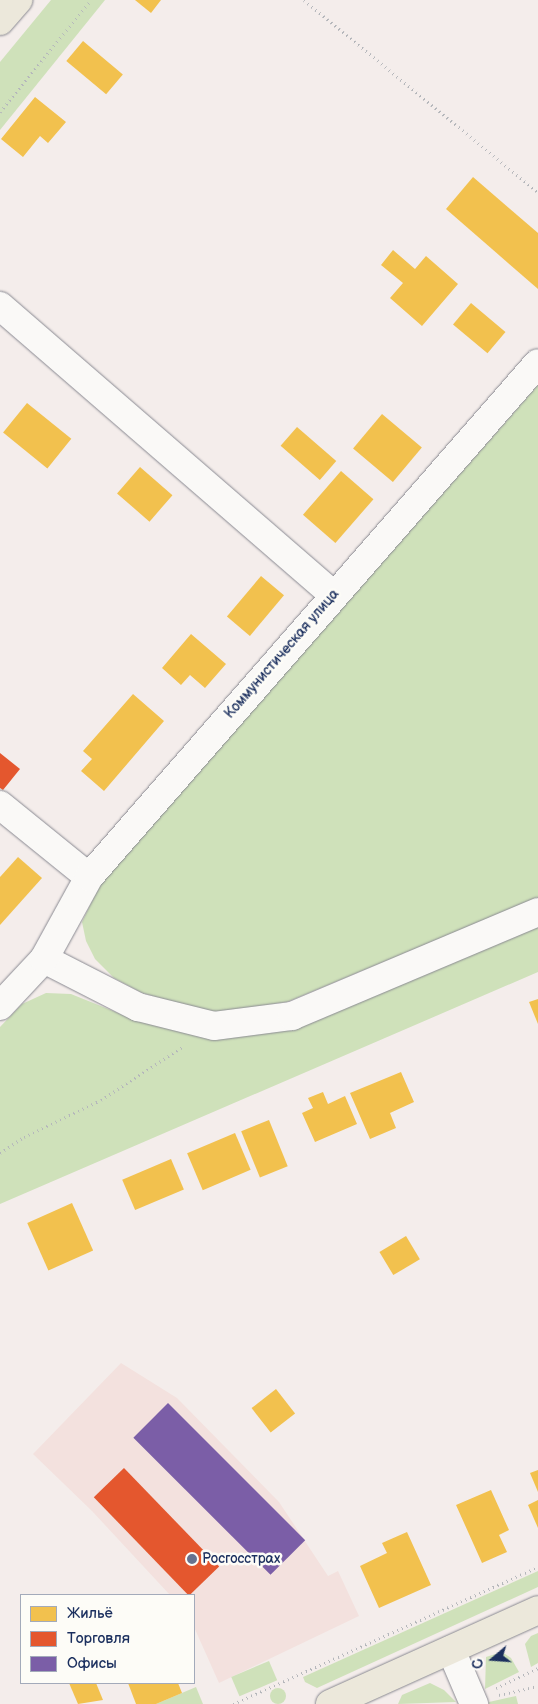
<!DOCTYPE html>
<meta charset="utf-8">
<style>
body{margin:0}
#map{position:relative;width:538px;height:1704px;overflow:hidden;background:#f4edeb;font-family:"Balsamiq Sans",sans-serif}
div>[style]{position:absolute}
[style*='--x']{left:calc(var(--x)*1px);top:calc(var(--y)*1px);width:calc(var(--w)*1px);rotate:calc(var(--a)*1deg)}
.built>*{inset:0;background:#f3e1de}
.green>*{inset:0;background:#cfe1ba;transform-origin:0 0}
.round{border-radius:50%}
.homes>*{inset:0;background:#f2c14e;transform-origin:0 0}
.shops>*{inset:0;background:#e4572e;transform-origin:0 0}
.offices>*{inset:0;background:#7b5ea7;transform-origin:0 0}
.path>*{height:3px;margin-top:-1.5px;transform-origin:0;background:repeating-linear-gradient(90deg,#b5b7bb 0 1px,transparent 0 5px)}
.roads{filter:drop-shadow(0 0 1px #898991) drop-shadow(0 0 1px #898991)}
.minor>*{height:28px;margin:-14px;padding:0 14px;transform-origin:14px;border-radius:14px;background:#faf9f7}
.major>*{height:28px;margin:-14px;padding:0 14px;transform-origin:14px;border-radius:14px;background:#ece8db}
.dots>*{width:14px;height:14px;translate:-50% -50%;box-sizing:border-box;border:2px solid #fdfcf7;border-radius:50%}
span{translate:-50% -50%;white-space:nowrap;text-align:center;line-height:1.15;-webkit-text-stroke:5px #fdfcf7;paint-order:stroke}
.street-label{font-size:14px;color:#1b2f5e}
.poi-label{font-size:14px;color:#1b2f5e}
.left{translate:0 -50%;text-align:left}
.legend{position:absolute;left:20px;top:1594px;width:175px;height:90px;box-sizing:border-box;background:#fdfcf7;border:1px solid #a3aaba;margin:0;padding:6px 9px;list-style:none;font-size:15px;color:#1b2f5e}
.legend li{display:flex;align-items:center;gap:10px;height:25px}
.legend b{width:25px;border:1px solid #a3aaba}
.north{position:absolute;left:468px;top:1634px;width:50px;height:50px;-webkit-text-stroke:4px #fdfcf7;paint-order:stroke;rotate:252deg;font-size:14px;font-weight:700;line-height:20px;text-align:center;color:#1b2f5e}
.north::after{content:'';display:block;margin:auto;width:18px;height:22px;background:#1b2f5e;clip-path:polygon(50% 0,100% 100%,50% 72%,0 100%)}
</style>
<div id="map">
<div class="built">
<i style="clip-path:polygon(121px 1363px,177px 1398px,279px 1502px,328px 1576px,338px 1571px,359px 1616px,219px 1683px,194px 1627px,194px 1595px,170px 1595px,92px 1511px,33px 1454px)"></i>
</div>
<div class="green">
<i style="clip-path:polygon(51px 0,105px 0,0 130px,0 62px)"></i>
<i style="clip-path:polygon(538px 385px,538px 898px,287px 1002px,213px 1013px,142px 993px,114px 978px,95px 959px,86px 941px,82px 922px,100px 884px)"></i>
<i style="clip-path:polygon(538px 926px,538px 972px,0 1204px,0 1027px,22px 1004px,46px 993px,71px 994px,133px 1019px,213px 1040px,296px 1028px)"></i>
<i style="clip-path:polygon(538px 1571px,538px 1587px,317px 1688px,305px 1682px,303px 1677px)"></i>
<i style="clip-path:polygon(538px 1633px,538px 1663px,531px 1667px,525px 1644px,531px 1636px)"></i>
<i style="clip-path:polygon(502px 1652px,511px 1658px,519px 1672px,485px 1689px,486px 1657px)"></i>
<i style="left:269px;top:1661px;width:21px;height:41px;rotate:67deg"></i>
<i style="clip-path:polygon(430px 1683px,444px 1690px,456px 1702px,398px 1704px,402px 1695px)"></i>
<i style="clip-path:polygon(196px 1687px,203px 1704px,156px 1704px)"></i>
<i class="round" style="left:270px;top:1688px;width:16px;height:16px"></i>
<i style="clip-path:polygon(516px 1696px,518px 1704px,489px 1704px,489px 1702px)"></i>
</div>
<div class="homes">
<i style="clip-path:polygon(135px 0,161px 0,151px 13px)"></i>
<i style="left:83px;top:41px;width:52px;height:26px;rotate:40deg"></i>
<i style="clip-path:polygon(35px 97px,66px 122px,48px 143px,40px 136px,23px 157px,1px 139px)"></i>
<i style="clip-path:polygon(473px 177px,538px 233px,538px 289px,446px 209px)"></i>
<i style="clip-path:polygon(393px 250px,415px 269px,426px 256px,458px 284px,422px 326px,390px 298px,403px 283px,381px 265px)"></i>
<i style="left:471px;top:303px;width:45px;height:28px;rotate:40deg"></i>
<i style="left:27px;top:403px;width:57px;height:38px;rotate:39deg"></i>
<i style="left:382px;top:414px;width:52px;height:45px;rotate:40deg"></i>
<i style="left:297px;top:427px;width:52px;height:25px;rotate:41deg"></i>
<i style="left:140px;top:467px;width:43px;height:35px;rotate:41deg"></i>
<i style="left:341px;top:471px;width:43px;height:58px;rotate:41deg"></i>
<i style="left:261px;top:576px;width:30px;height:53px;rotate:40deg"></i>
<i style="clip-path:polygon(191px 634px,226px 664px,205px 688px,190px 675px,181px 685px,162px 668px)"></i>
<i style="clip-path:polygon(133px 694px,164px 721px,104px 791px,81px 771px,92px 759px,83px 751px)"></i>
<i style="clip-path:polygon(18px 857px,42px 878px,0 925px,0 877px)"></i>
<i style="clip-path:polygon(538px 999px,538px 1024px,529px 1002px)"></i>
<i style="clip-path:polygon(401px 1072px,414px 1102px,390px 1113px,396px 1128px,370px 1139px,350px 1093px)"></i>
<i style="clip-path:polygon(323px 1092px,328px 1104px,345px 1096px,357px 1124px,315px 1142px,302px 1113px,313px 1108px,308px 1098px)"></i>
<i style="left:269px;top:1120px;width:50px;height:30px;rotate:68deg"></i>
<i style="left:235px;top:1133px;width:40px;height:52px;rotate:67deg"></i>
<i style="left:171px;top:1159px;width:33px;height:53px;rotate:67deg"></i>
<i style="left:72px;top:1203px;width:52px;height:49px;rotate:66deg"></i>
<i style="left:406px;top:1236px;width:27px;height:31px;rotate:59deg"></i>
<i style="left:276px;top:1389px;width:31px;height:31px;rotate:52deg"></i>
<i style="clip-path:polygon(538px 1470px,538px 1492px,530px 1473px)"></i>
<i style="clip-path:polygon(491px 1490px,509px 1530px,499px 1535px,507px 1552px,482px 1563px,456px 1505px)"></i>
<i style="clip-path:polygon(538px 1500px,538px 1528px,528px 1505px)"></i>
<i style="clip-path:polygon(407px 1532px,431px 1585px,379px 1608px,360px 1566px,387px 1553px,382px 1543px)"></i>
<i style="clip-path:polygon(69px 1683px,96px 1683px,103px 1700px,78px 1704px)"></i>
<i style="clip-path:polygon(128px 1683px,178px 1683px,182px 1693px,156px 1704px,136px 1704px)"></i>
</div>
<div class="shops">
<i style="clip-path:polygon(0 753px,20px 769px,3px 790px,0 788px)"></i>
<i style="left:124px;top:1468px;width:137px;height:42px;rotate:46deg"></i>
</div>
<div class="offices">
<i style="left:168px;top:1403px;width:194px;height:49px;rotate:45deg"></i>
</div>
<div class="path">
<i style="--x:304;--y:0;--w:303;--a:39.4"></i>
<i style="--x:0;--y:112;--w:144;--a:-50.9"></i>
<i style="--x:0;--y:1153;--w:29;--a:-34"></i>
<i style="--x:24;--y:1137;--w:85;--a:-25.7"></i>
<i style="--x:101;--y:1100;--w:97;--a:-33.2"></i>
<i style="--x:496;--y:1688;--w:47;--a:-25.5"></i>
<i style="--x:499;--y:1695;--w:40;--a:-13"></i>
<i style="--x:233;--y:1704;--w:334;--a:-24.2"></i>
</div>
<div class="roads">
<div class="minor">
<i style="--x:0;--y:306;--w:440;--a:40.9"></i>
<i style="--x:0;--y:805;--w:114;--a:39"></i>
<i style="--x:44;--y:959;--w:106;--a:27.1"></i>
<i style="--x:138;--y:1007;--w:78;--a:14"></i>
<i style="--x:214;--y:1026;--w:79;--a:-7.3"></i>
<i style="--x:292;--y:1016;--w:267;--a:-22.9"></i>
<i style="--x:0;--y:1006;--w:64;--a:-46.9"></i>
<i style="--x:44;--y:959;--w:94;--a:-61.2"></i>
<i style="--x:89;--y:877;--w:682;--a:-48.86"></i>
<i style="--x:451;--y:1650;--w:59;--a:66.9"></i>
</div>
<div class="major">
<i style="--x:0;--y:21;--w:28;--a:-49"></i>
<i style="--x:330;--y:1704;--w:228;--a:-24.3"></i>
</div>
</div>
<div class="dots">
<i style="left:192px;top:1559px;background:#67728f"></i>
</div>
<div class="street-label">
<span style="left:282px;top:654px;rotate:-49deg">Коммунистическая улица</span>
</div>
<div class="poi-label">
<span class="left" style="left:202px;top:1559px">Росгосстрах</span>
</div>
<ul class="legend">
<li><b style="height:14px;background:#f2c14e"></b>Жильё</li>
<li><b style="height:14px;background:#e4572e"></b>Торговля</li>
<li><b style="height:14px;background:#7b5ea7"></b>Офисы</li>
</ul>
<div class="north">С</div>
</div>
